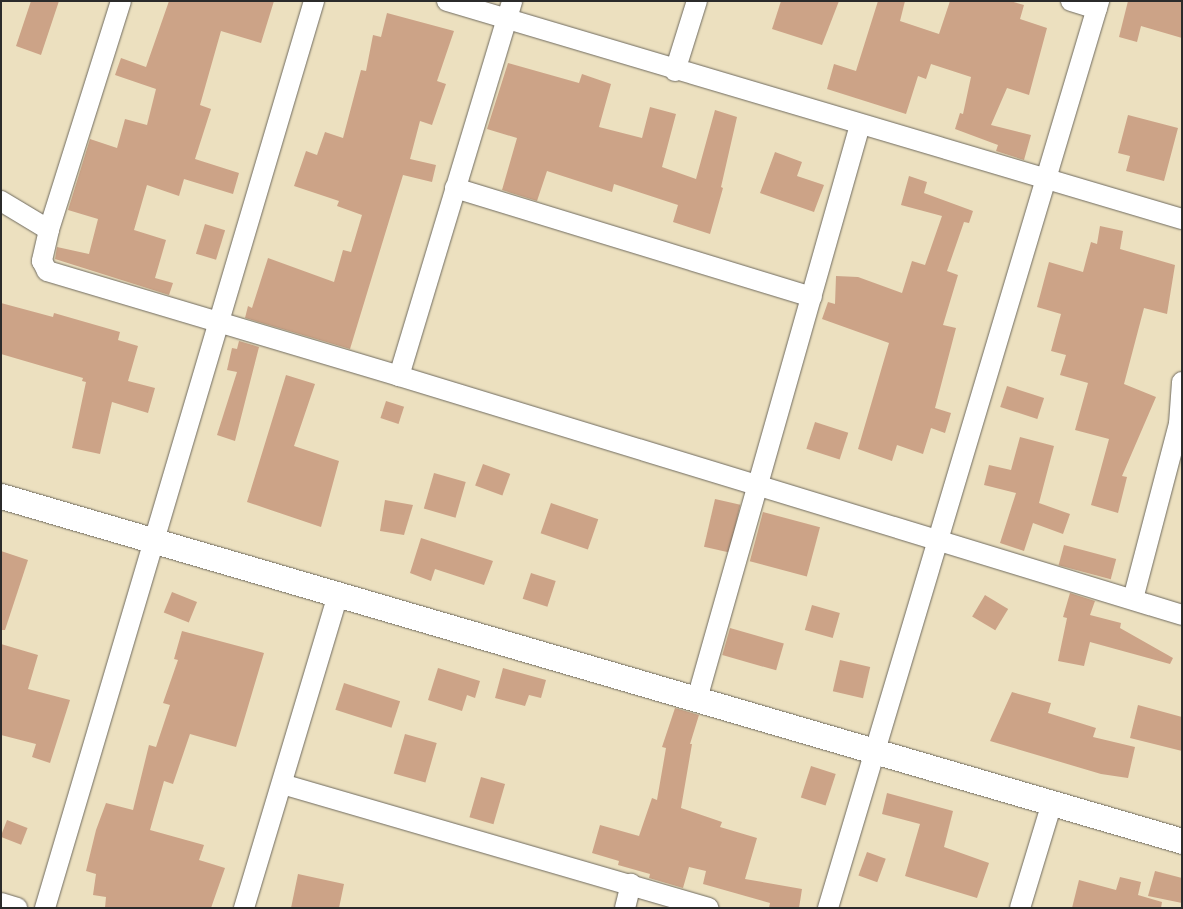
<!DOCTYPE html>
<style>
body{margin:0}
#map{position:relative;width:1183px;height:909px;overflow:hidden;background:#ece0bf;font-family:Delius,sans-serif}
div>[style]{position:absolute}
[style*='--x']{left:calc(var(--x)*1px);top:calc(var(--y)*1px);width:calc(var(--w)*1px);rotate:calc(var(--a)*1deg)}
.building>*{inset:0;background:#cca387;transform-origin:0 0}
.roads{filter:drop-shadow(0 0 1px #6f6a5f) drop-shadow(0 0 1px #6f6a5f)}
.minor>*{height:20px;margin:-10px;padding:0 10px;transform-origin:10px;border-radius:10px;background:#fff}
.tertiary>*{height:25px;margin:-12.5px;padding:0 12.5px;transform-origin:12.5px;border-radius:12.5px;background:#fff}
span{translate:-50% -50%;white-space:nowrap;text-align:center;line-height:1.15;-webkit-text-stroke:5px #fcf5e5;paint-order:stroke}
.frame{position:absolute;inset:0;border:2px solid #2b2b2b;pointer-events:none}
</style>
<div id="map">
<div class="building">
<i style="clip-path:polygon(31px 1px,59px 1px,41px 55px,16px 46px)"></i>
<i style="clip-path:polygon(169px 1px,274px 1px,261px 43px,221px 31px,200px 105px,211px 109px,195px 159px,239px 173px,233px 194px,184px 179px,179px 196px,147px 185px,134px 230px,166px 240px,155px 278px,173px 283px,169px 295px,55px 259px,57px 247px,89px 254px,98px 219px,68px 210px,90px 139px,117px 148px,125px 119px,147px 125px,156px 89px,115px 75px,121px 58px,146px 67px)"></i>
<i style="clip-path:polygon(781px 1px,839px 1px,822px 45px,772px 29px)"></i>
<i style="clip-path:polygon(878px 1px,905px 1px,900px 21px,939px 34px,950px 1px,1010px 1px,1024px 5px,1020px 19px,1047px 28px,1029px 95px,1007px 88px,991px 125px,1031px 135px,1024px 160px,996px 151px,998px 145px,955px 129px,960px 113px,963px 114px,971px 77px,931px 64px,926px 79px,918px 76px,906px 114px,827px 89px,834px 64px,856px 71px)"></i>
<i style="clip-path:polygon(1128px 1px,1182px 1px,1182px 38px,1141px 26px,1137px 42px,1119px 37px)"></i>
<i style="clip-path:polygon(387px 13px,454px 31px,437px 81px,446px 84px,432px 125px,420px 121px,410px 159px,436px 165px,432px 182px,403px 175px,350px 349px,245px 318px,248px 306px,252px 308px,268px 258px,334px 282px,343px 250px,351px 252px,362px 215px,337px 206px,339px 201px,294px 186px,306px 151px,317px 155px,325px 132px,343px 138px,361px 70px,366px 71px,373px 35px,381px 37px)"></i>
<i style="clip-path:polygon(508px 63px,579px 83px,582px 74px,611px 84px,599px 127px,642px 138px,650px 107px,676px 114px,662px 167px,696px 179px,715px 110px,737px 117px,721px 187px,723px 188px,710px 234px,673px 222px,678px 205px,614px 184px,612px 192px,547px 171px,537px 201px,502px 190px,517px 138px,487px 129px)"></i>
<i style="clip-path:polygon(1128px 115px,1178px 128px,1164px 181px,1126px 171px,1130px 156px,1118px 153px)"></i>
<i style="clip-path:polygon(775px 152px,802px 162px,797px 176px,824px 185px,814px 212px,760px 193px)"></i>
<i style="clip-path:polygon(909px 176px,927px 182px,924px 193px,973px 211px,969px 223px,964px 222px,947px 271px,958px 275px,943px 325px,956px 328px,935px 408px,951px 413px,945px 433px,931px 428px,923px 454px,897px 445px,892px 461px,858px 449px,889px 343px,822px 319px,828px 302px,835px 304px,836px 276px,858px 277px,902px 293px,912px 261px,925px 265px,942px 216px,901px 205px)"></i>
<i style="left:205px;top:224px;width:21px;height:31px;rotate:17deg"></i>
<i style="clip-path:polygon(1100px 226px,1123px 231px,1120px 249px,1175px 265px,1167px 314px,1144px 308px,1124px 384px,1156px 397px,1122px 476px,1127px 477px,1118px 513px,1091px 505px,1109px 439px,1075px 430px,1088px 383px,1060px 375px,1066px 355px,1051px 351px,1061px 314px,1037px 307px,1049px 262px,1083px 272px,1091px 242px,1097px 244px)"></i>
<i style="clip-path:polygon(1px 303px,53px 317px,54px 313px,120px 332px,118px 340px,138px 346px,128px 381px,155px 388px,148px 413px,112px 402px,100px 454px,72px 448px,86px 382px,82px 381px,83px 378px,1px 354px)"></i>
<i style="clip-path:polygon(239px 341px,259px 347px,235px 441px,217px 435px,237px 372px,227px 370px,232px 348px,237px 349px)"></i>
<i style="clip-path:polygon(286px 375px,315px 384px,294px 446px,339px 461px,321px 527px,247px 502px)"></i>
<i style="left:1007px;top:386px;width:39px;height:22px;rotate:18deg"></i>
<i style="left:386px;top:401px;width:19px;height:18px;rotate:18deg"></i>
<i style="left:815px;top:422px;width:35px;height:28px;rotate:18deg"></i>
<i style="clip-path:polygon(1020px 437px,1054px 446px,1039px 503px,1070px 514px,1063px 534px,1033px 523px,1024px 551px,1000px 543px,1016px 493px,984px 485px,989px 465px,1011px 470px)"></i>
<i style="left:483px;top:464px;width:29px;height:23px;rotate:20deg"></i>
<i style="left:434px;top:473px;width:33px;height:37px;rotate:16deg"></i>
<i style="left:715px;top:499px;width:26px;height:49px;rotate:13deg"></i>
<i style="clip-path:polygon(385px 500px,413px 505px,404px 535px,380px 531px)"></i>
<i style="left:551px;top:503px;width:50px;height:32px;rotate:19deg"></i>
<i style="left:763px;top:512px;width:59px;height:51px;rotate:15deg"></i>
<i style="clip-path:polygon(421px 538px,493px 561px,484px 585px,435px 569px,431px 581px,410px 573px)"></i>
<i style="left:1064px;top:545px;width:54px;height:21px;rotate:15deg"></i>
<i style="clip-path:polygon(1px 551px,28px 560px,5px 630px,1px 630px)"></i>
<i style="left:531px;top:573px;width:26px;height:27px;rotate:18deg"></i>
<i style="left:172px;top:592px;width:27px;height:22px;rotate:22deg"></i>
<i style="clip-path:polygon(1070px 593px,1095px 601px,1090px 615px,1121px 623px,1120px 628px,1173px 658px,1170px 664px,1090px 642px,1084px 666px,1058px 661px,1067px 618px,1063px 617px)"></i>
<i style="left:985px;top:595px;width:27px;height:25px;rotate:31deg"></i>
<i style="left:812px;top:605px;width:29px;height:26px;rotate:16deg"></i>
<i style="left:730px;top:628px;width:56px;height:28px;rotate:16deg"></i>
<i style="clip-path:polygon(182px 631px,264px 653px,236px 747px,190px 734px,173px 784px,164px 781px,150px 830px,204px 845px,199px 860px,225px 868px,211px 908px,105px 908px,106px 897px,93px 895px,96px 874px,86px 871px,96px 830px,106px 803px,133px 810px,149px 745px,156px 747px,170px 705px,163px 703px,178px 660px,174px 659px)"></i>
<i style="clip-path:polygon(1px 644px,38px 655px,28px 689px,70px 700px,50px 763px,32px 757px,36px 744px,1px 735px)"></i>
<i style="left:840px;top:660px;width:31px;height:32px;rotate:13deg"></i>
<i style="clip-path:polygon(438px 668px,480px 681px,475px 698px,467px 695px,462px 711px,428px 700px)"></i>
<i style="clip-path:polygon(503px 668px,546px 680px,541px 698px,529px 695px,525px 706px,495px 698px)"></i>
<i style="left:344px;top:683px;width:59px;height:28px;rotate:18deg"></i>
<i style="clip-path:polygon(1012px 692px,1051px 703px,1048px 713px,1096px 728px,1093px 737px,1135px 747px,1128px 778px,1101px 774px,990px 741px)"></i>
<i style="clip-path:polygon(1138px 705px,1182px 717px,1182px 751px,1130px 738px)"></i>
<i style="clip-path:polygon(675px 708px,699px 715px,690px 744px,692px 744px,681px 808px,722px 822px,720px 827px,757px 838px,745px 879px,802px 889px,799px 908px,769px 908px,770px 903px,703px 884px,706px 871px,689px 867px,683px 888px,649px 878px,650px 874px,618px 865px,619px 861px,592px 853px,600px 825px,639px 836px,652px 798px,657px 800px,666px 748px,662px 747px)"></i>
<i style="left:405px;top:734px;width:33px;height:41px;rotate:16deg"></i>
<i style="left:811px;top:766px;width:26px;height:33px;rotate:18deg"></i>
<i style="left:481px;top:777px;width:25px;height:42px;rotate:16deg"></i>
<i style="clip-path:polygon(887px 793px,953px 811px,944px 847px,989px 863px,977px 898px,905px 876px,920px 824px,882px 814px)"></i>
<i style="left:7px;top:820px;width:22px;height:18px;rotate:21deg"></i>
<i style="left:867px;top:852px;width:20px;height:25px;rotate:20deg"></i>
<i style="clip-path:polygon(1155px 871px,1182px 878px,1182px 903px,1148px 896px)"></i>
<i style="clip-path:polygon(298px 874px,344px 884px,339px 908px,291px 908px)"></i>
<i style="clip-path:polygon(1120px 877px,1141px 882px,1138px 895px,1162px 902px,1161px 908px,1072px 908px,1079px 880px,1116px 890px)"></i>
</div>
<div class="roads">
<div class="minor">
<i style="--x:121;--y:1;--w:240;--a:107.5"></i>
<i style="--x:49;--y:230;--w:32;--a:103"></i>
<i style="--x:42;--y:261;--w:11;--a:63"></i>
<i style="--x:47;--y:271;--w:367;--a:16.6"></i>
<i style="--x:399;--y:376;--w:819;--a:16.97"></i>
<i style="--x:447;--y:1;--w:767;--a:16.52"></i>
<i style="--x:1071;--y:1;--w:27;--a:17"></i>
<i style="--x:675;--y:71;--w:73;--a:-72.6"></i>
<i style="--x:455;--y:188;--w:373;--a:17"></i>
<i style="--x:1;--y:201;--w:56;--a:31.1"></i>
<i style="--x:399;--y:376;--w:392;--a:-73.2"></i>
<i style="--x:1133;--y:599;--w:181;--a:-75.3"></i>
<i style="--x:1179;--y:424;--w:42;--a:-85.9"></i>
<i style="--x:697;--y:699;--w:597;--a:-74.15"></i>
<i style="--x:282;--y:784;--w:444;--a:16.2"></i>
<i style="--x:1;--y:903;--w:17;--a:17"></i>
<i style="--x:45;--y:908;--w:946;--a:-73.48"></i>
<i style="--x:244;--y:908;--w:328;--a:-73.3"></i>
<i style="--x:625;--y:908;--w:25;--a:-76"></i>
<i style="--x:828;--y:908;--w:947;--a:-73.36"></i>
<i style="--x:1020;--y:908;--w:110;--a:-73.1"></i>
</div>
<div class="tertiary">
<i style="--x:1;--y:496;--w:1230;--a:16.28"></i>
</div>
</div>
<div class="frame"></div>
</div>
